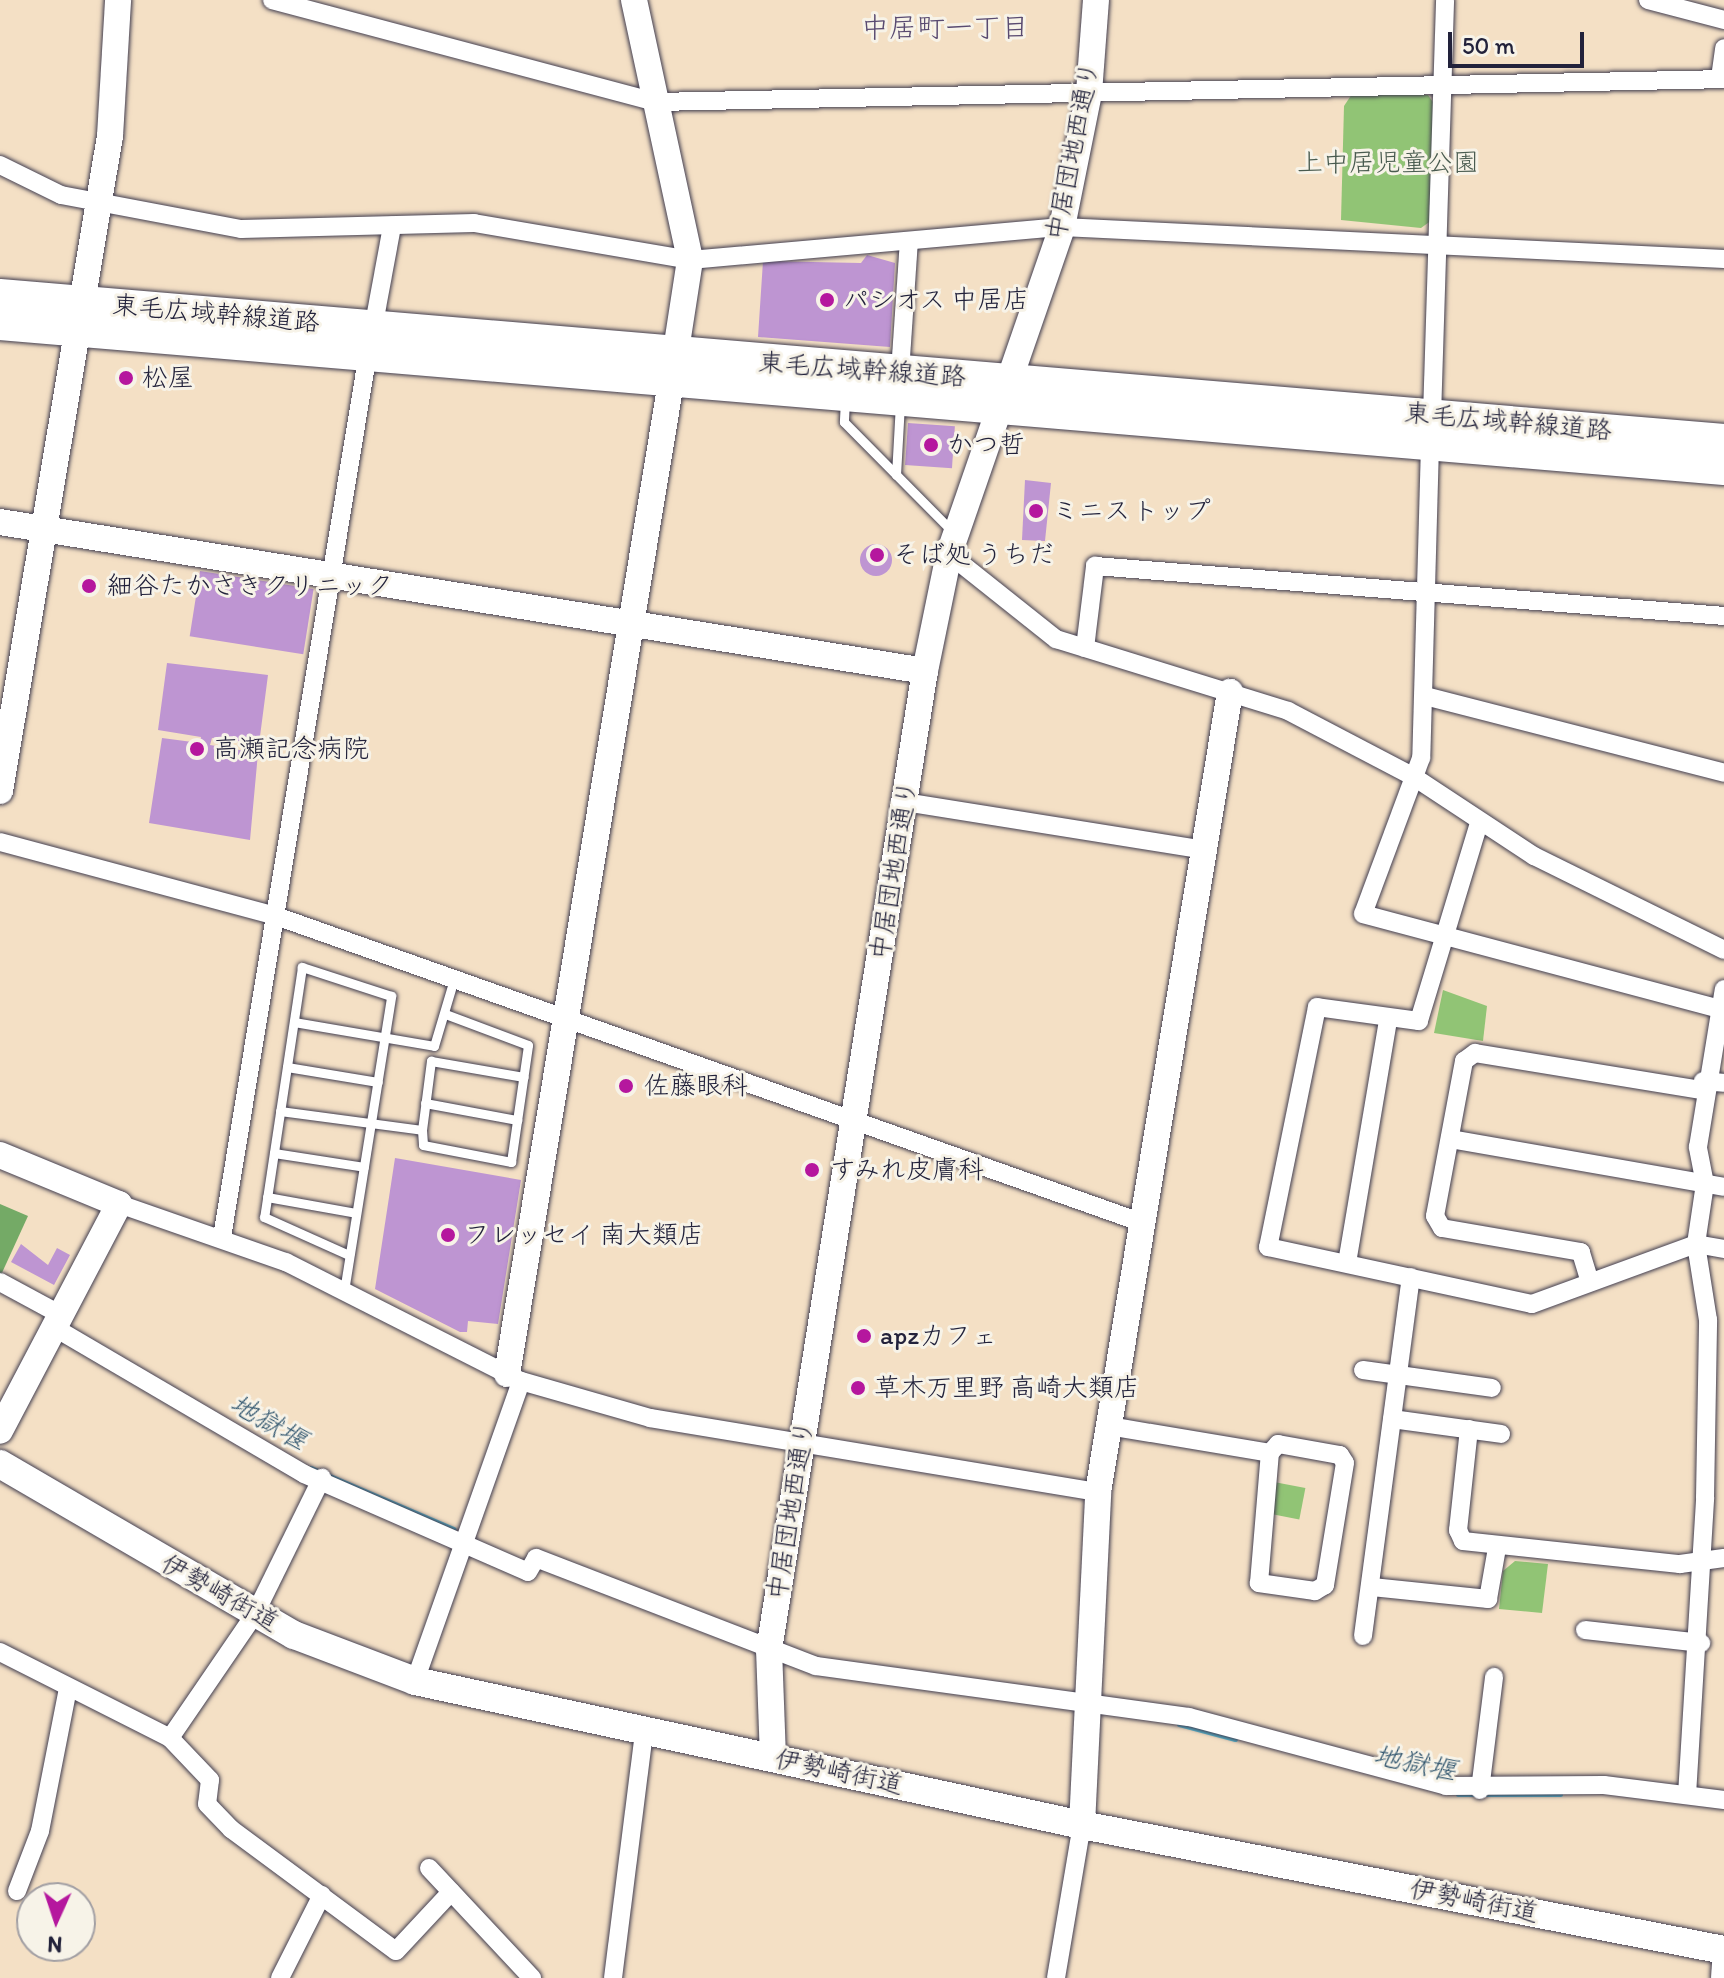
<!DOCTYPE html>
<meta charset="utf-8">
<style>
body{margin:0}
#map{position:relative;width:1724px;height:1978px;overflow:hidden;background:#f4e0c5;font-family:Itim,"Klee One",sans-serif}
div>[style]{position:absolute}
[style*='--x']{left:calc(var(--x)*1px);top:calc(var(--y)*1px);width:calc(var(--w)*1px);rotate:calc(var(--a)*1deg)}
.green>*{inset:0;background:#91c475;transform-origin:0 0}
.forest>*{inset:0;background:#74aa66}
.stream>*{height:5px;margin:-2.5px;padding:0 2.5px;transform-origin:2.5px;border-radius:2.5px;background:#55bbd3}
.building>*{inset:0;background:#be95d2;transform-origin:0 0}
.round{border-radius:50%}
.roads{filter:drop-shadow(0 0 2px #423e50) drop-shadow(0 0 2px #423e50)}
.lane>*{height:9px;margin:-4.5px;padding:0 4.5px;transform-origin:4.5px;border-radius:4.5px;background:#fff}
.street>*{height:18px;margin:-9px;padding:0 9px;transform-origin:9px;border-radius:9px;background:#fff}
.secondary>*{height:26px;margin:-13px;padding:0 13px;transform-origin:13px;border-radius:13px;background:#fff}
.primary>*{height:28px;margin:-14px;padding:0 14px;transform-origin:14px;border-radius:14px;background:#fff}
.highway>*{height:32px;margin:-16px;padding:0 16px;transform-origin:16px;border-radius:16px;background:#fff}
.dots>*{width:22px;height:22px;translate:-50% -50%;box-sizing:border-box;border:4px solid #f7f3e8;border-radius:50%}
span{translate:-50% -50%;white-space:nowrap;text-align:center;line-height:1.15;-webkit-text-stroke:6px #f7f3e8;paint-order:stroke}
.street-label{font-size:26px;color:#22223b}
.park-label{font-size:26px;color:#495b4f}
.poi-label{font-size:26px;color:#22223b}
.left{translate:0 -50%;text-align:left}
.neighbourhood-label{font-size:28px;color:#594a70}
.water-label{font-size:28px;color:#345870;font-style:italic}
.north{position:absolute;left:16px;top:1882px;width:80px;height:80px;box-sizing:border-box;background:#f7f3e8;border:2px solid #a29fa3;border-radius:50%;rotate:183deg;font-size:22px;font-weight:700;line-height:32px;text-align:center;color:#22223b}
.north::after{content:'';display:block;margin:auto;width:28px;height:36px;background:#b5179e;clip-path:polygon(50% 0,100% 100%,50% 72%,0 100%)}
.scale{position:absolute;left:1448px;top:32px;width:136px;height:36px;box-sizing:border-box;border:4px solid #22223b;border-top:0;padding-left:10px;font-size:24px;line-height:28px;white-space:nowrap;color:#22223b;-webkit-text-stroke:6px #f7f3e8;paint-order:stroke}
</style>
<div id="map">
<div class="green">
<i style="clip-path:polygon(1352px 94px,1428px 95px,1435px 105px,1432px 220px,1421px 228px,1341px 220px,1344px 106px)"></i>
<i style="clip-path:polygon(1443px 990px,1487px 1006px,1483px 1041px,1434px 1033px)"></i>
<i style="left:1274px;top:1482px;width:32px;height:32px;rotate:11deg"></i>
<i style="clip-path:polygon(1515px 1561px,1548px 1564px,1542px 1613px,1499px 1609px,1503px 1571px)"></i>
</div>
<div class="forest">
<i style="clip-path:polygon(0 1204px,28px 1216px,1px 1275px,0 1274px)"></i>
</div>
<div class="stream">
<i style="--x:311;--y:1468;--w:155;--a:23.2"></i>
<i style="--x:1179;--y:1724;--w:58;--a:15"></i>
<i style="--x:1458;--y:1794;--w:102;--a:0"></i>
</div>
<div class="building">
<i style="clip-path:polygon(867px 255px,895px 263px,890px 347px,758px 337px,763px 261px,861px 263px)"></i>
<i style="left:908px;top:423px;width:47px;height:42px;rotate:4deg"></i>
<i style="clip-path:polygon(1025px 480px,1051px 483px,1045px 541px,1022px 540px)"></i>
<i class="round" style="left:860px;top:544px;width:32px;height:32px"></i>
<i style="left:200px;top:571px;width:115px;height:66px;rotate:9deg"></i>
<i style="clip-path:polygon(167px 663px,268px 675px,259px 744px,212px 738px,210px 745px,258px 753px,250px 840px,149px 823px,162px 738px,200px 743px,201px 737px,158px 730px)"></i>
<i style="clip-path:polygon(395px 1158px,521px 1180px,498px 1324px,468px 1321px,467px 1332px,460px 1332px,375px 1289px)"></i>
<i style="clip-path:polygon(21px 1244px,48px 1265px,57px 1248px,70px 1255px,54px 1285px,11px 1262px)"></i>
</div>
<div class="roads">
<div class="lane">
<i style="--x:845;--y:400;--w:22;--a:93"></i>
<i style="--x:844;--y:422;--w:155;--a:45.3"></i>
<i style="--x:896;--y:475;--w:72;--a:-86.8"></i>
<i style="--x:294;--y:1022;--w:142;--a:9.7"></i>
<i style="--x:434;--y:1046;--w:70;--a:-73.4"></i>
<i style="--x:287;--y:1067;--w:92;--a:9.4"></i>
<i style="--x:425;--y:1103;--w:94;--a:10.5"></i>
<i style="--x:280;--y:1111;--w:143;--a:7.6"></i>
<i style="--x:422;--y:1130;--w:15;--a:86"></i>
<i style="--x:423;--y:1145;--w:90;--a:10.9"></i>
<i style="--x:511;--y:1162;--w:118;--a:-81.7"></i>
<i style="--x:528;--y:1045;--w:89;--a:-159.5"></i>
<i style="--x:422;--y:1130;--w:70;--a:-82.6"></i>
<i style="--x:431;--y:1061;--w:94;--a:9.8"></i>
<i style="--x:274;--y:1153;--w:91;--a:8.8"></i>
<i style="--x:267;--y:1197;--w:90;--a:10.2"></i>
<i style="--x:344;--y:1291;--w:299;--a:-80.9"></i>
<i style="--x:391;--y:996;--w:94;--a:-162"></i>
<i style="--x:302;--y:967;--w:253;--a:98.6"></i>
<i style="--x:264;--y:1217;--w:93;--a:24.1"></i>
</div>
<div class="street">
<i style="--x:272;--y:0;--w:397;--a:14.9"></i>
<i style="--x:656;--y:102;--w:1068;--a:-1.23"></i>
<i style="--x:1648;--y:0;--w:79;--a:14.7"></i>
<i style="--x:1720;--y:78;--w:30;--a:-82"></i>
<i style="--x:0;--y:165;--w:68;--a:26.2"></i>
<i style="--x:61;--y:195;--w:183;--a:10.7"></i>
<i style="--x:241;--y:229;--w:233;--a:-1.5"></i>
<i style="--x:474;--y:223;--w:219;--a:9.7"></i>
<i style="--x:690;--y:260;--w:373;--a:-5.1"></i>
<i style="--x:1062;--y:227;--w:663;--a:2.77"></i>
<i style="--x:373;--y:329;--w:105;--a:-79.5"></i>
<i style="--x:900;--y:372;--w:131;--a:-86.1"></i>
<i style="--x:1432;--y:416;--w:416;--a:-88.2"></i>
<i style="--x:1430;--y:445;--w:313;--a:91.6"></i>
<i style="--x:1421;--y:758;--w:166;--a:110.4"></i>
<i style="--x:1363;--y:914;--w:369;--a:14.9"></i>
<i style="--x:949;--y:554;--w:137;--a:38.5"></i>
<i style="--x:1056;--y:639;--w:243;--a:17.2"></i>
<i style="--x:1288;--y:711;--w:142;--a:27.6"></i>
<i style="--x:1414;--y:777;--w:144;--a:33.4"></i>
<i style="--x:1534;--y:856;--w:212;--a:26.3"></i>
<i style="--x:1085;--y:648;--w:83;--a:-83"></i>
<i style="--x:1095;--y:566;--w:631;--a:4.54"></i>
<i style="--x:1425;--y:696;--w:309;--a:14.4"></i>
<i style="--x:905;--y:802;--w:299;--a:9.1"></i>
<i style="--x:1479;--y:823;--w:207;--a:106.9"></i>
<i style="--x:1419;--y:1021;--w:103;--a:-172.2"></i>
<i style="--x:1317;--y:1007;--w:245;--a:101.5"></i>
<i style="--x:1268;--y:1247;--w:270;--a:12.2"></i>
<i style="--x:1532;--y:1304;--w:175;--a:-20.1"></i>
<i style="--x:1696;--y:1244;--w:28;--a:10"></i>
<i style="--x:0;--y:842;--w:286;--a:15"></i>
<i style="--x:276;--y:916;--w:917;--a:19.5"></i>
<i style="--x:1703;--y:1081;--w:21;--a:5"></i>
<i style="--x:1450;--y:1139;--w:278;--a:9.9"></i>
<i style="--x:119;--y:1204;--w:177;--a:19.2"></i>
<i style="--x:286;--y:1262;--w:263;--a:26.9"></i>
<i style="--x:521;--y:1381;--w:134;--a:16"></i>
<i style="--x:650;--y:1418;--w:454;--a:9.4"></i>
<i style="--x:222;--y:1237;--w:896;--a:-80.62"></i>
<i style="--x:1347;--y:1263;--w:246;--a:-80.4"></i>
<i style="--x:1589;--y:1279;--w:28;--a:-107"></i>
<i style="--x:1581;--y:1252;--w:141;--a:-170.2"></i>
<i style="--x:1442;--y:1228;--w:14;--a:-120"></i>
<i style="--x:1435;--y:1216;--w:158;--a:-79.4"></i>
<i style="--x:1464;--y:1061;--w:14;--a:-36"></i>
<i style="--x:1475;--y:1053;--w:230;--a:9.3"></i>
<i style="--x:0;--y:1282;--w:72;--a:28.4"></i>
<i style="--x:57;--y:1329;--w:286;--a:30.4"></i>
<i style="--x:304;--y:1474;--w:244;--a:23.6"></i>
<i style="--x:528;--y:1572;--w:16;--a:-60"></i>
<i style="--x:536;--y:1558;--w:300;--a:21.1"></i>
<i style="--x:816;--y:1666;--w:376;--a:7.8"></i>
<i style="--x:1189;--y:1717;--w:266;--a:15"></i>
<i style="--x:1446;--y:1786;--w:158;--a:-0.4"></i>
<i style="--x:1604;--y:1785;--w:121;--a:7.1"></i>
<i style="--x:1363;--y:1370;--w:130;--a:7.9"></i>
<i style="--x:1392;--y:1419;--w:110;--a:7.8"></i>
<i style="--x:1109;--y:1426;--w:163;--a:9.5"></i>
<i style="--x:1270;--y:1453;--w:12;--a:-48"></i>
<i style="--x:1278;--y:1444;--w:63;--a:10.1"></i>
<i style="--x:1340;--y:1455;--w:9;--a:58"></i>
<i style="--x:1345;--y:1463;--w:124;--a:99.3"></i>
<i style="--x:1325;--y:1585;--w:12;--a:149"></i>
<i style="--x:1315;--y:1591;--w:57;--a:-171.9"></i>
<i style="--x:1259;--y:1583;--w:130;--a:-85.2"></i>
<i style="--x:1469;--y:1429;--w:102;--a:96.2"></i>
<i style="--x:1458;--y:1530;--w:12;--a:66"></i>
<i style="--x:1463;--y:1541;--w:218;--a:6.1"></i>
<i style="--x:1680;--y:1564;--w:44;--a:-7.8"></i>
<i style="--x:1372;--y:1587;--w:117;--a:5.9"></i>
<i style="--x:1488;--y:1599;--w:52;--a:-80"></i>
<i style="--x:1585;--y:1630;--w:117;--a:6.4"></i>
<i style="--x:1363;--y:1636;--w:362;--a:-82.4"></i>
<i style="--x:0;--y:1652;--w:191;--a:26.8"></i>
<i style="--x:170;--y:1738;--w:58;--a:46.4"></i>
<i style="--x:210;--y:1780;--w:24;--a:97"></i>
<i style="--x:207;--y:1804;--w:35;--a:46"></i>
<i style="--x:231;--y:1829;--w:205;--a:36.5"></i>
<i style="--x:396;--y:1951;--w:81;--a:-47"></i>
<i style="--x:415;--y:1681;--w:318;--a:-70.5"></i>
<i style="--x:170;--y:1738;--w:150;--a:-55.6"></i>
<i style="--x:255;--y:1614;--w:152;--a:-63.8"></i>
<i style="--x:1480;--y:1790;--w:114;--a:-82.9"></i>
<i style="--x:1687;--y:1795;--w:298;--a:-86.5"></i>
<i style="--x:1705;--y:1498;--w:178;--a:-89"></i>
<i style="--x:1708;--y:1320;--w:77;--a:-99"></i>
<i style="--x:1696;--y:1244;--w:61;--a:-81.5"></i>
<i style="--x:1705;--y:1184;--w:38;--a:-101"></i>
<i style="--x:1698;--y:1147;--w:160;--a:-80.7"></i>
<i style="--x:429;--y:1868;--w:151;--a:46.9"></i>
<i style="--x:17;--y:1891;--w:64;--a:-69"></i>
<i style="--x:40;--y:1831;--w:146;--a:-78.9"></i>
<i style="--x:280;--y:1978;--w:93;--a:-63.2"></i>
<i style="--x:613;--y:1978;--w:248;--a:-82.8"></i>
<i style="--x:1056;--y:1978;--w:155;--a:-80.4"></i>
<i style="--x:1720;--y:1978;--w:28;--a:-86"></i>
</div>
<div class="secondary">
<i style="--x:634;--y:0;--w:266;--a:77.8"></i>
<i style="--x:690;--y:260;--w:98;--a:98.8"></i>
<i style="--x:0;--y:522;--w:937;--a:9.15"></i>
<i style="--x:0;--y:791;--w:664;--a:-80.47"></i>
<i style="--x:110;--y:136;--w:136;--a:-86.6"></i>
<i style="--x:0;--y:1155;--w:129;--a:22.4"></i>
<i style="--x:119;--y:1204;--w:256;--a:117.7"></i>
<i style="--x:507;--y:1374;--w:1005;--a:-80.61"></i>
<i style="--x:773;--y:1758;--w:108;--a:-92.1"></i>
<i style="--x:769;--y:1650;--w:991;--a:-80.95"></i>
<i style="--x:925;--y:671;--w:119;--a:-78.4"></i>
<i style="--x:949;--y:554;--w:346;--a:-70.9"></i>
<i style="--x:1062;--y:227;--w:137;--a:-78.6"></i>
<i style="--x:1089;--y:93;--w:93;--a:-85.7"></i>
<i style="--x:1082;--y:1825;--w:333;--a:-87.2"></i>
<i style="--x:1098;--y:1492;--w:811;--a:-80.63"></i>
</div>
<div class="primary">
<i style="--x:0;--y:1464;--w:340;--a:30.2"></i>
<i style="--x:294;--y:1635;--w:129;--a:20.8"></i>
<i style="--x:415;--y:1681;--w:682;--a:12.18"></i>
<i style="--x:1082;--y:1825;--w:654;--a:11.02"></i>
</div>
<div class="highway">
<i style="--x:0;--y:295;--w:1730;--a:4.81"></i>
<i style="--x:0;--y:324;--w:1730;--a:4.81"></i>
</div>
</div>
<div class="dots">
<i style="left:827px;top:300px;background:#b5179e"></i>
<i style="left:126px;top:378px;background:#b5179e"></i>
<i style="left:931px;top:445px;background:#b5179e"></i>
<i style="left:1036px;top:511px;background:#b5179e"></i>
<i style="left:877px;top:555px;background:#b5179e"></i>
<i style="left:89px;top:586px;background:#b5179e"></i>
<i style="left:197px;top:749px;background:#b5179e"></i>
<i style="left:626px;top:1086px;background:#b5179e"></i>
<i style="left:812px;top:1170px;background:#b5179e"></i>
<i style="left:448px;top:1235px;background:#b5179e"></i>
<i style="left:864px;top:1336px;background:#b5179e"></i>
<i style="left:858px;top:1388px;background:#b5179e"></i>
</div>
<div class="street-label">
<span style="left:1073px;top:151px;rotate:-79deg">中居団地西通り</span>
<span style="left:216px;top:314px;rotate:5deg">東毛広域幹線道路</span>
<span style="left:862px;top:370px;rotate:4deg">東毛広域幹線道路</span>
<span style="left:1508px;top:422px;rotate:5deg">東毛広域幹線道路</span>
<span style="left:894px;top:870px;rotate:-81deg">中居団地西通り</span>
<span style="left:791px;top:1510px;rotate:-81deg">中居団地西通り</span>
<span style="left:220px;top:1593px;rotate:29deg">伊勢崎街道</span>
<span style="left:839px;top:1772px;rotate:12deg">伊勢崎街道</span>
<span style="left:1474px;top:1901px;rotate:11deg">伊勢崎街道</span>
</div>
<div class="park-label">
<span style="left:1388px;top:163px">上中居児童公園</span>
</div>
<div class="poi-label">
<span class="left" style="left:843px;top:300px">パシオス 中居店</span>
<span class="left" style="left:142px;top:378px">松屋</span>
<span class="left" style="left:947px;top:445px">かつ哲</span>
<span class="left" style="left:1052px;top:511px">ミニストップ</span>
<span class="left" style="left:893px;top:555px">そば処 うちだ</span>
<span class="left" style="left:107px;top:586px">細谷たかさきクリニック</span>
<span class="left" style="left:213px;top:749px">高瀬記念病院</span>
<span class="left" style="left:644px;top:1086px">佐藤眼科</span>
<span class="left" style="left:830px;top:1170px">すみれ皮膚科</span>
<span class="left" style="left:464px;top:1235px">フレッセイ 南大類店</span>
<span class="left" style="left:880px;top:1336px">apzカフェ</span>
<span class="left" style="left:874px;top:1388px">草木万里野 高崎大類店</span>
</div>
<div class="neighbourhood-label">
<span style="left:945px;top:27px">中居町一丁目</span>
</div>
<div class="water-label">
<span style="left:269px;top:1421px;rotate:30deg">地獄堰</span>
<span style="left:1415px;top:1762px;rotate:12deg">地獄堰</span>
</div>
<div class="north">N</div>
<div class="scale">50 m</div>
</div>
